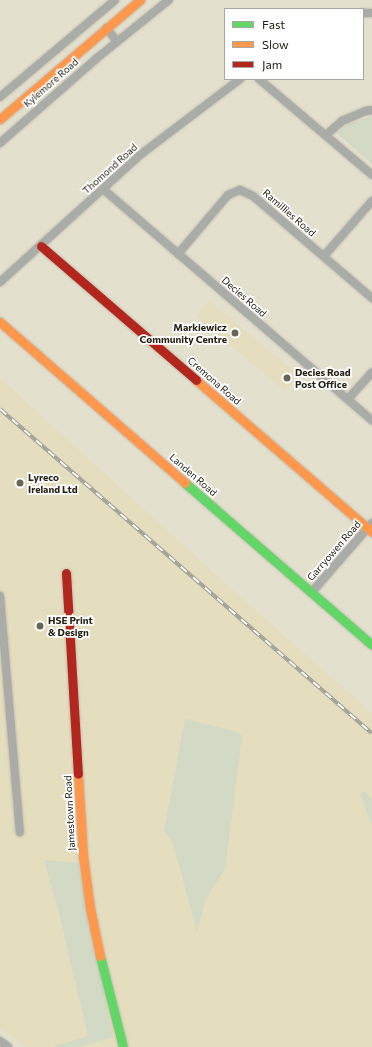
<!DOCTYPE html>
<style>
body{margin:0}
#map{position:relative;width:372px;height:1047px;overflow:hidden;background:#e4e0ce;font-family:Commissioner,sans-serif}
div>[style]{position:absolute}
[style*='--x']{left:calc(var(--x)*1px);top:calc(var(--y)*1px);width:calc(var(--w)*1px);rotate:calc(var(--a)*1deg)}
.built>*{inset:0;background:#e4ddbe;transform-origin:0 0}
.green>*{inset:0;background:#d2d9c4}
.roads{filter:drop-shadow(0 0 1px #c0bdaf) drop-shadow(0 0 1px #c0bdaf)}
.street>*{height:8px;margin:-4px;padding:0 4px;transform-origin:4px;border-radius:4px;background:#aaaca7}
.fast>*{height:9px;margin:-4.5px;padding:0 4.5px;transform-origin:4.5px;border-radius:4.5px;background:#63d668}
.slow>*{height:9px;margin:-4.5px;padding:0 4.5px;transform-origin:4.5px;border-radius:4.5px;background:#ff974d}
.jam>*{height:9px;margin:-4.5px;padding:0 4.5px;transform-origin:4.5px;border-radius:4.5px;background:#b3261e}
.rail>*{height:4px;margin-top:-2px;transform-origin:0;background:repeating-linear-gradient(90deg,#fff 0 8px,#a1a098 0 16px);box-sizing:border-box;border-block:1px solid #a1a098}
.dots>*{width:11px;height:11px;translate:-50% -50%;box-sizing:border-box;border:2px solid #fff;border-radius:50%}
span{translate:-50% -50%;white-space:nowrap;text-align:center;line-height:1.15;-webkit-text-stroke:3.5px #fff;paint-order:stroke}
.street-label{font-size:10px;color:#252216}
.poi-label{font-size:10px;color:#252216;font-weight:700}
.right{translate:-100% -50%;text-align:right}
.left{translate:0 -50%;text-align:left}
.legend{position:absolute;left:224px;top:8px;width:140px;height:72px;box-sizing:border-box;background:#fff;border:1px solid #a8a7a2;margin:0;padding:5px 7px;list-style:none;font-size:12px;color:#252216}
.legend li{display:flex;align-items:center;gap:8px;height:20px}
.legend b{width:20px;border:1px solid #a8a7a2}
</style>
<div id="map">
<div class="built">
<i style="left:209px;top:300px;width:117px;height:21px;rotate:40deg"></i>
<i style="clip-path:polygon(0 378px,225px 583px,372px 713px,372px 1047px,26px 1047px,0 1029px)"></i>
</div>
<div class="green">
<i style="clip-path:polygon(369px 117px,372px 117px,372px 164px,337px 133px,348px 124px)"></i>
<i style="clip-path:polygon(185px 719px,237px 732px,242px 736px,225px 869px,206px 898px,197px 931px,172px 840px,164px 832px)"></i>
<i style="clip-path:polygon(365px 791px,372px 800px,372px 825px,360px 794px)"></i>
<i style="clip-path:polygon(45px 860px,78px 863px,113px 1037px,79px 1047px,52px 1047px,88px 1036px,59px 913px,45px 863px)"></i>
</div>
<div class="roads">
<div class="street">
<i style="--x:363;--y:13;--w:9;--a:0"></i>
<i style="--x:106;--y:28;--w:17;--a:50"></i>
<i style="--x:259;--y:79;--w:148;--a:40.3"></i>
<i style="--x:0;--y:97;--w:150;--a:-40.1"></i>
<i style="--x:326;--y:135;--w:21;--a:-41"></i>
<i style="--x:342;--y:121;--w:26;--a:-23"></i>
<i style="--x:366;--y:111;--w:6;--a:-9"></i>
<i style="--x:0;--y:143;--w:129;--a:-41.2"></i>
<i style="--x:97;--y:58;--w:92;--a:-38.9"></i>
<i style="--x:103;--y:189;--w:355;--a:40.7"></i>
<i style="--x:178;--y:254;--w:77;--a:-49.7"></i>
<i style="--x:228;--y:195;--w:13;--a:-23"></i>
<i style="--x:240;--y:190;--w:14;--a:25"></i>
<i style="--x:253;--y:196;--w:157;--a:40.6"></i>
<i style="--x:324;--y:256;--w:73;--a:-48.9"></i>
<i style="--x:0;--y:282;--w:189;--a:-42.2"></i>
<i style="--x:140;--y:155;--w:126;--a:-37.2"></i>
<i style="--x:348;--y:399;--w:36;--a:-48"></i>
<i style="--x:311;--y:593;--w:93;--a:-48.9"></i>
<i style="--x:0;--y:596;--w:237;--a:85.2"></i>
<i style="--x:0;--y:1041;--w:10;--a:37"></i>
</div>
<div class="fast">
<i style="--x:185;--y:483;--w:247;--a:40.9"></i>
<i style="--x:100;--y:956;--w:94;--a:75.8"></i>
</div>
<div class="slow">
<i style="--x:0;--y:119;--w:184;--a:-40.4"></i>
<i style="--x:0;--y:322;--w:245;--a:41"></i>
<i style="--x:196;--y:380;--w:233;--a:40.8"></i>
<i style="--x:78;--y:774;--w:82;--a:86.5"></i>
<i style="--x:83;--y:856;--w:52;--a:82.3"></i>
<i style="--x:90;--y:908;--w:49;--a:78.2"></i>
</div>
<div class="jam">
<i style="--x:41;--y:246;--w:205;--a:40.8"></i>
<i style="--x:66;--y:573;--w:201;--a:86.6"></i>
</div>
</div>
<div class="rail">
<i style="--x:0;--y:409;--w:493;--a:41.1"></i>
</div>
<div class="dots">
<i style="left:235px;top:333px;background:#686456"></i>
<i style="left:287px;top:378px;background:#686456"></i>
<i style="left:20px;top:483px;background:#686456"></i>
<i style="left:40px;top:626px;background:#686456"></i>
</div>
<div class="street-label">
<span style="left:51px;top:83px;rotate:-41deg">Kylemore Road</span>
<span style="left:110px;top:169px;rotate:-42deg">Thomond Road</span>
<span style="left:289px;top:213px;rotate:41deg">Ramillies Road</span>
<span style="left:244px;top:297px;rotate:41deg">Decies Road</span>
<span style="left:214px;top:381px;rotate:41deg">Cremona Road</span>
<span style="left:193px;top:475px;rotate:41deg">Landen Road</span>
<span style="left:334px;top:551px;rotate:-49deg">Garryowen Road</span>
<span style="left:70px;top:813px;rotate:-93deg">Jamestown Road</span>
</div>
<div class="poi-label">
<span class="right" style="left:227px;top:333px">Markiewicz<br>Community Centre</span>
<span class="left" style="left:295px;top:378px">Decies Road<br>Post Office</span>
<span class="left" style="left:28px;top:483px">Lyreco<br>Ireland Ltd</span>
<span class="left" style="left:48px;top:626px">HSE Print<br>&amp; Design</span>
</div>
<ul class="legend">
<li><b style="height:5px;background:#63d668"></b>Fast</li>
<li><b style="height:5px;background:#ff974d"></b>Slow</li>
<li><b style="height:5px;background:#b3261e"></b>Jam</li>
</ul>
</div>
